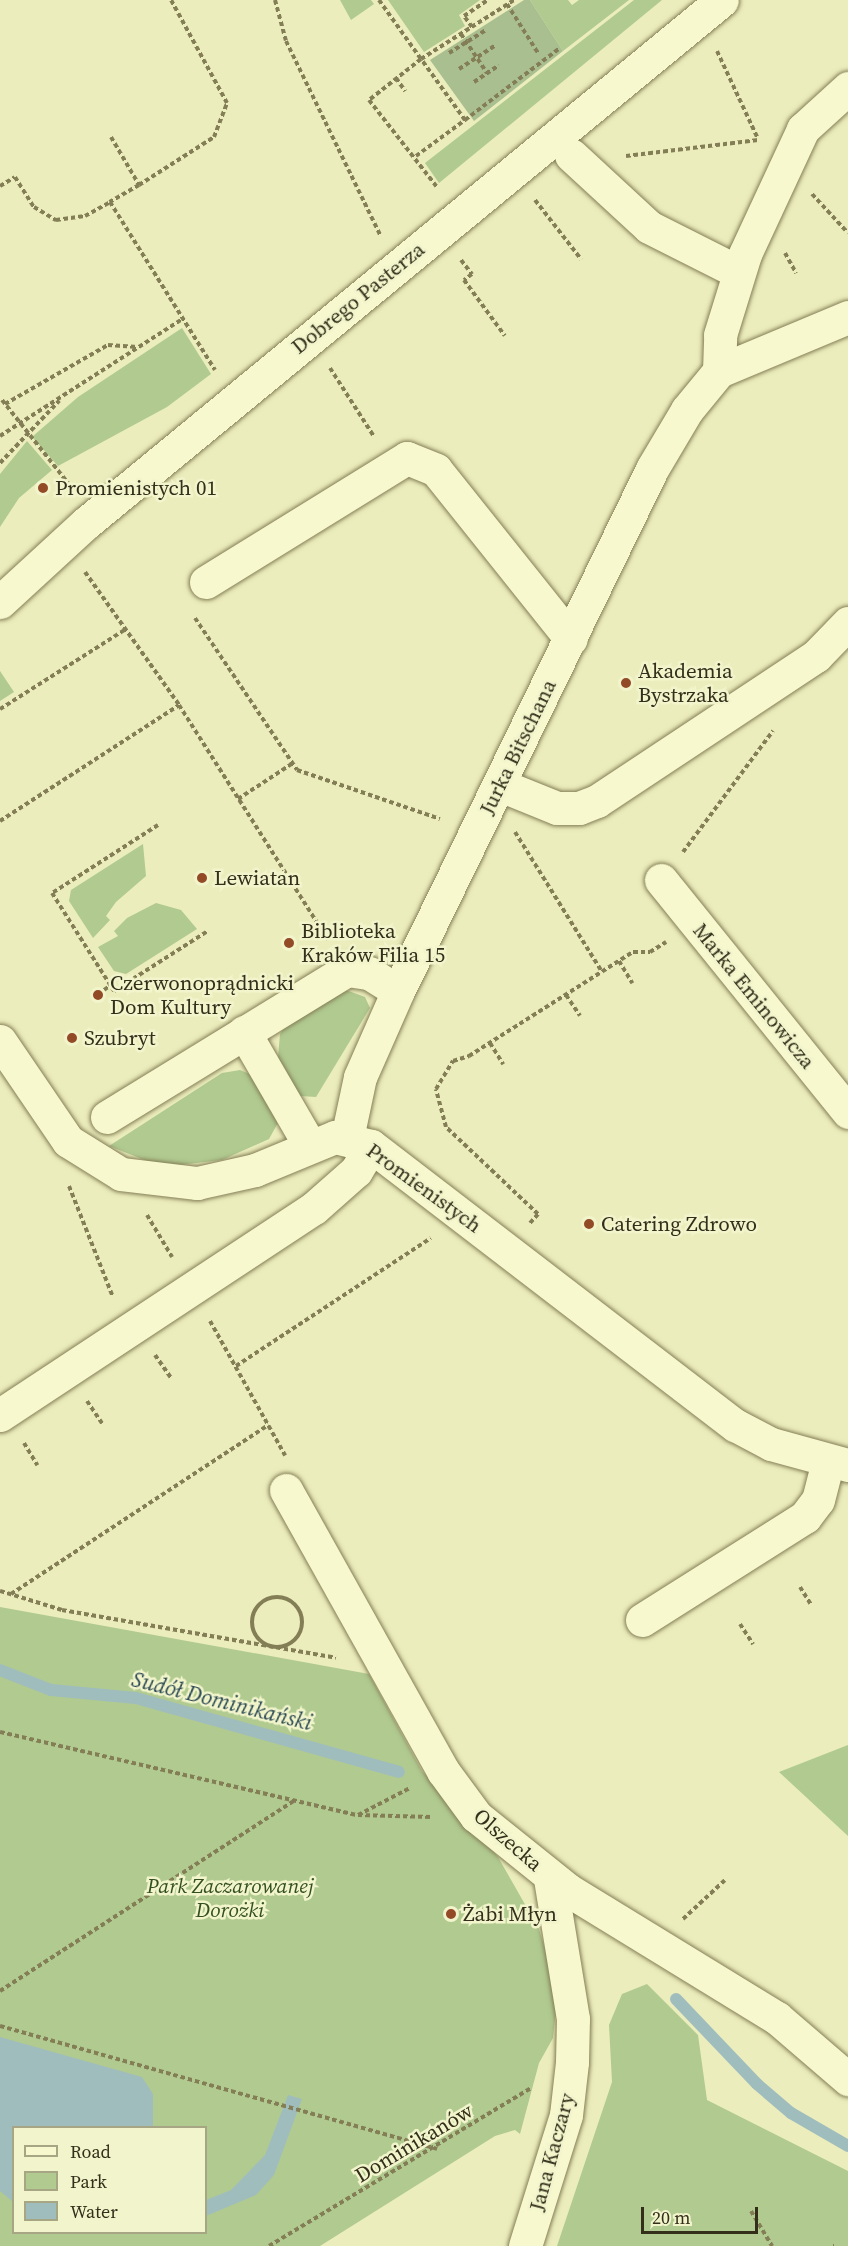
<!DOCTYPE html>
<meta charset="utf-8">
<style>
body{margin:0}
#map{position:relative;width:848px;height:2246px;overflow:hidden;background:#ebedbc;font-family:"Source Serif 4",serif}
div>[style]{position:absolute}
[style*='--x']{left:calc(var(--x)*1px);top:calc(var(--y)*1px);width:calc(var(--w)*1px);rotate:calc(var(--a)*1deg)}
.green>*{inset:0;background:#b0ca90}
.cemetery>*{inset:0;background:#a9bf90}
.water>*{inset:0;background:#a0bdbe}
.stream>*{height:12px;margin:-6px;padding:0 6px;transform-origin:6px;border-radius:6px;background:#a0bdbe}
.path>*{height:4px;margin-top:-2px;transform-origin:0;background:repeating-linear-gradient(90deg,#847e56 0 4.5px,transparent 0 7.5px)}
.path>.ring{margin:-2px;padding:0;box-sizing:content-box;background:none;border:4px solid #847e56;border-radius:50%}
.roads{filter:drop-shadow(0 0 2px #847e56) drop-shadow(0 0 2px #847e56)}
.minor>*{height:33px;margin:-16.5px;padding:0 16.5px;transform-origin:16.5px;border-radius:16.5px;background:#f7f8ce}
.dots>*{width:16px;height:16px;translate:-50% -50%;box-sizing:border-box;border:3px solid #f2f5cb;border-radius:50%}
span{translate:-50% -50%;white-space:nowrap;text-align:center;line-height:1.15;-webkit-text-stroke:5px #f2f5cb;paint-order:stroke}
.street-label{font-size:21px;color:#332f1b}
.poi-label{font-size:21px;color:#332f1b}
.left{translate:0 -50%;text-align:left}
.park-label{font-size:21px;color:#345021;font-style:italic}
.water-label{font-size:22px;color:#2a4853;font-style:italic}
.legend{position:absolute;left:12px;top:2126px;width:195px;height:108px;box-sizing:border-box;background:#f2f5cb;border:2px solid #a6a685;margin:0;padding:8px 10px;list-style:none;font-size:18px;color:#332f1b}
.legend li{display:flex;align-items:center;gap:12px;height:30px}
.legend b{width:30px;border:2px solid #a6a685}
.scale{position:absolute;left:641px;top:2207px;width:117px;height:27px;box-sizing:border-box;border:3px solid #332f1b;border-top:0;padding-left:8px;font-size:18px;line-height:21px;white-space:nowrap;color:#332f1b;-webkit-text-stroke:4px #f2f5cb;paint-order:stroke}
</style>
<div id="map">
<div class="green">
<i style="clip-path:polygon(340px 0,371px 0,374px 4px,351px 20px)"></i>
<i style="clip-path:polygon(388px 0,480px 0,459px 15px,465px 26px,424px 52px)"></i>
<i style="clip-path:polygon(530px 0,568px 0,572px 5px,579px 0,629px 0,563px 51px)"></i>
<i style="clip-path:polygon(634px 0,662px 0,439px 183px,425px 163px)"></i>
<i style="clip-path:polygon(182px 328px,211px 374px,167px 407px,58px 466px,32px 437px,78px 397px)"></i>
<i style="clip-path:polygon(27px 441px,52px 470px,19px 498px,0 527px,0 474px)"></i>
<i style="clip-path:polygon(0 671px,14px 692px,0 701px)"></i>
<i style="clip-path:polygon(143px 844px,146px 876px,116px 902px,106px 916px,110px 920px,93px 938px,69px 901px,71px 890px)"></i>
<i style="clip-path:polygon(156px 903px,181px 910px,197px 929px,126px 974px,114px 971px,98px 947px,118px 936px,114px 931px,127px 918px)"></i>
<i style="clip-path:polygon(346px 990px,365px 997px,370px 1008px,316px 1097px,300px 1096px,278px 1058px,280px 1034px,287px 1024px)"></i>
<i style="clip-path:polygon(240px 1070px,252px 1075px,279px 1121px,269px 1139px,222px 1160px,179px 1165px,147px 1161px,109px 1146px,222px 1073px)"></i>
<i style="clip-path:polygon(evenodd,0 1607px,369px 1674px,422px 1771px,498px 1857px,539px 1929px,558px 1993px,553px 2038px,539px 2063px,520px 2134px,515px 2130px,495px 2136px,320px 2246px,0 2246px,0 1607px,14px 2128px,206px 2128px,206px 2232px,14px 2232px,14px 2128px)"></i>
<i style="clip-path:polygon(848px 1745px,848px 1836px,779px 1772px)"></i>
<i style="clip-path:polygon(647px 1984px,698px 2035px,707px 2100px,848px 2171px,848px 2246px,557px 2246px,612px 2082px,609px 2025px,622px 1994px)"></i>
</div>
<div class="cemetery">
<i style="clip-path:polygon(524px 0,530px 0,563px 51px,474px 121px,430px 60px)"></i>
</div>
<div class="water">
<i style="clip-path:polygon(0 2037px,142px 2077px,153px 2094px,153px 2127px,14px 2128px,13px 2202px,0 2191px)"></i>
<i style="clip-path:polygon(288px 2095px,302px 2099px,274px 2175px,256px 2195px,206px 2216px,206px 2200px,231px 2190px,265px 2155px)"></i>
</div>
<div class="stream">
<i style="--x:0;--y:1670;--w:55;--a:21.4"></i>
<i style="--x:51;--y:1690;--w:85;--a:5.4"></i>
<i style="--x:136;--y:1698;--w:273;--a:15.7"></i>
<i style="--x:676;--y:1999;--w:117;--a:46.4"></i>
<i style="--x:757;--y:2084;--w:45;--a:40.5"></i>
<i style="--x:791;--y:2113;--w:66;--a:30.1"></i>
</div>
<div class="path">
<i style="--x:275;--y:0;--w:42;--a:75"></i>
<i style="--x:286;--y:41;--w:216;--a:64.1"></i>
<i style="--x:379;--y:0;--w:72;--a:54.6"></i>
<i style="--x:421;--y:59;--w:110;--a:-32.4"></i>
<i style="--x:507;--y:4;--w:58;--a:57.7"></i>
<i style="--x:472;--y:27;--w:14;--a:-126"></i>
<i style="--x:464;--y:16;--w:29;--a:-34"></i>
<i style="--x:461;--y:34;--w:47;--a:56.3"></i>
<i style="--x:717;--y:51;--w:97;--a:65"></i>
<i style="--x:449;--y:53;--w:44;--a:-31.9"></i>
<i style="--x:459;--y:69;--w:44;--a:-33"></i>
<i style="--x:396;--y:78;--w:16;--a:55"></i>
<i style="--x:474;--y:82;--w:30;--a:-34"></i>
<i style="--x:465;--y:120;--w:119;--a:-37.2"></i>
<i style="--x:111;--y:137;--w:56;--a:59.7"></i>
<i style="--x:139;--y:185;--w:34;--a:150"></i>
<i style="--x:110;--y:202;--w:198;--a:58"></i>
<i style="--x:416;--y:156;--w:61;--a:-36.3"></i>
<i style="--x:465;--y:120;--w:75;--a:-125.8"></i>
<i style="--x:421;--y:59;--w:66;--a:141.7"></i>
<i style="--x:369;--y:100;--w:110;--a:52"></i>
<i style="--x:626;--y:156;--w:133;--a:-6.9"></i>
<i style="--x:139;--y:185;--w:89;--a:-32.6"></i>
<i style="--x:214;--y:137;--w:36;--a:-69"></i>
<i style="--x:227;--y:103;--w:117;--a:-118.5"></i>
<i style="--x:0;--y:186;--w:17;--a:-31"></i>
<i style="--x:15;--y:177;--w:36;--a:58"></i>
<i style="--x:34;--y:207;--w:26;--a:31"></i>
<i style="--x:56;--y:220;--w:29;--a:-8"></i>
<i style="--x:85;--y:216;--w:29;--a:-29"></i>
<i style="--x:812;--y:194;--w:53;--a:47.3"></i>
<i style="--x:535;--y:200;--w:75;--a:52.1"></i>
<i style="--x:785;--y:253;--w:23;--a:61"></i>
<i style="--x:461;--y:260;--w:18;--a:52"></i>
<i style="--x:472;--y:274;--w:10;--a:143"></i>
<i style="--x:464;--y:280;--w:69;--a:53.8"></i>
<i style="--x:330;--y:368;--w:80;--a:57.3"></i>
<i style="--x:2;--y:400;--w:106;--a:51.5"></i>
<i style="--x:5;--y:404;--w:119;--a:-29.8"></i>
<i style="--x:108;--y:345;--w:30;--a:4"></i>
<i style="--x:0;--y:436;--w:216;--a:-32.7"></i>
<i style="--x:0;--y:463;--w:86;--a:-46.4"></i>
<i style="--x:85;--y:572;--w:163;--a:54.7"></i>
<i style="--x:195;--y:618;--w:183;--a:56.1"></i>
<i style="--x:297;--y:770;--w:151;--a:18.9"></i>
<i style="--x:0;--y:709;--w:149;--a:-32.4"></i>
<i style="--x:238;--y:799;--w:66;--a:-33.2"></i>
<i style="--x:0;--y:821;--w:213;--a:-32.9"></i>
<i style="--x:179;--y:705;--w:278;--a:57.6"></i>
<i style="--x:158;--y:825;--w:126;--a:147.3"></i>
<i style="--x:52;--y:893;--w:116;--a:57.7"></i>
<i style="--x:114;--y:991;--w:112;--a:-32.6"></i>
<i style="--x:515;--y:832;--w:165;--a:58.1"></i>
<i style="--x:683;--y:852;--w:151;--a:-53.4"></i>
<i style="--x:619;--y:961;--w:26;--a:59"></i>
<i style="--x:104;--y:990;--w:9;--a:-36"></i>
<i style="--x:566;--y:995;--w:25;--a:56"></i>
<i style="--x:490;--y:1043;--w:25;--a:58"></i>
<i style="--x:69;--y:1186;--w:119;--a:68.4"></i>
<i style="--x:147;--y:1215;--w:49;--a:59.2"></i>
<i style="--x:530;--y:1223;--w:12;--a:-48"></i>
<i style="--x:538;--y:1214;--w:127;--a:-136.6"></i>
<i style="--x:446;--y:1127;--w:39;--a:-105"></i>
<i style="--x:436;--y:1089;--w:33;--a:-59"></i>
<i style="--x:453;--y:1061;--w:17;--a:-17"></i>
<i style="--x:469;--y:1056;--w:194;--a:-32.4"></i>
<i style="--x:633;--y:952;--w:17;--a:0"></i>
<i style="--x:650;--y:952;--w:19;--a:-32"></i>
<i style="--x:210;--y:1321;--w:154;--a:60.8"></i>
<i style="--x:155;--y:1355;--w:29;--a:55"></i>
<i style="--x:236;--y:1366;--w:233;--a:-33.3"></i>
<i style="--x:87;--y:1401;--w:27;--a:56"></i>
<i style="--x:24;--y:1443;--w:26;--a:59"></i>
<i style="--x:800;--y:1587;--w:22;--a:58"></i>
<i style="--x:0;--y:1591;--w:65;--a:17"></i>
<i style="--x:62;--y:1610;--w:278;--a:9.9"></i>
<i style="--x:11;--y:1594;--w:308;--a:-33.3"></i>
<i class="ring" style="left:252px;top:1597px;width:46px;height:46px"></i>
<i style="--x:740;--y:1624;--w:24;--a:57"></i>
<i style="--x:0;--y:1732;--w:367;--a:13.1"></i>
<i style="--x:358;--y:1815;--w:73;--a:1.6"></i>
<i style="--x:358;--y:1815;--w:59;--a:-27.4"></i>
<i style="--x:683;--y:1919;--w:57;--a:-42.9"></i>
<i style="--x:0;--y:1991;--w:350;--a:-32.9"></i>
<i style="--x:0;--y:2026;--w:454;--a:15.7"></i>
<i style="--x:751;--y:2211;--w:41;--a:59"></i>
<i style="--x:269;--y:2246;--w:306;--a:-31.1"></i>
<i style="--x:833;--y:2246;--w:1;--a:0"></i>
</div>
<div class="roads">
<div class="minor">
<i style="--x:571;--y:155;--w:106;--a:42.7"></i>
<i style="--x:649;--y:227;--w:100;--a:26.8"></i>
<i style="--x:719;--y:371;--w:36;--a:-88"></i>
<i style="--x:720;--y:335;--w:85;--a:-72.8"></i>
<i style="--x:745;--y:254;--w:138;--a:-65.1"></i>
<i style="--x:803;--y:129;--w:61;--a:-42.3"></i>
<i style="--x:719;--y:371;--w:140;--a:-22.7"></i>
<i style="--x:206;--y:582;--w:236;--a:-31.7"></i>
<i style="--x:407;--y:458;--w:31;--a:22"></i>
<i style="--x:436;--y:470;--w:216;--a:51.4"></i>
<i style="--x:0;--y:602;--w:117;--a:-42.6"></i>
<i style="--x:86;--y:523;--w:823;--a:-39.43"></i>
<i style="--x:500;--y:785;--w:61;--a:22"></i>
<i style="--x:557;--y:808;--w:22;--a:0"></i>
<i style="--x:579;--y:808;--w:19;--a:-21"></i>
<i style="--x:597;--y:801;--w:263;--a:-33.5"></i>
<i style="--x:816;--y:656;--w:46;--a:-45.9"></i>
<i style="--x:661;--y:880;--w:298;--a:51.1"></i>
<i style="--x:244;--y:1032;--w:129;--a:59.9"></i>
<i style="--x:0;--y:1041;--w:121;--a:55.8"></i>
<i style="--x:68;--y:1141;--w:62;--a:31.9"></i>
<i style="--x:121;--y:1174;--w:77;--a:6.8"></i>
<i style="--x:197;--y:1183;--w:59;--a:-12.6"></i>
<i style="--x:255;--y:1170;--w:87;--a:-22.4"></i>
<i style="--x:335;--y:1137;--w:37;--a:14"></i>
<i style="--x:371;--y:1146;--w:459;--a:37.5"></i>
<i style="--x:735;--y:1425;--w:41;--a:27.8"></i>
<i style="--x:771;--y:1444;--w:80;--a:15.3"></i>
<i style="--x:107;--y:1117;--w:281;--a:-31.5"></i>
<i style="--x:347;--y:970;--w:22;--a:8"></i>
<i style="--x:369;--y:973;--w:34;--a:32"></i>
<i style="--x:347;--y:1138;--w:62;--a:-78"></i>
<i style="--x:360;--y:1077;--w:94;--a:-66.2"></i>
<i style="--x:398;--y:991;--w:581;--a:-64.05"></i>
<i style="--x:652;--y:469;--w:69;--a:-59.3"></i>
<i style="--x:687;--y:410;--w:50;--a:-50.6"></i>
<i style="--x:0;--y:1415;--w:376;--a:-33.4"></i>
<i style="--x:314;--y:1208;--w:56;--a:-41.4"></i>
<i style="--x:356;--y:1171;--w:29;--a:-59"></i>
<i style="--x:286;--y:1490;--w:322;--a:60.8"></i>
<i style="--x:443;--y:1771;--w:56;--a:53.7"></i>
<i style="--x:476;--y:1816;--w:118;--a:38.8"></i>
<i style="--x:568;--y:1890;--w:245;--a:31.5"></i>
<i style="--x:777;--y:2018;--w:94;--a:40.7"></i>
<i style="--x:642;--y:1620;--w:193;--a:-32.3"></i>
<i style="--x:805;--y:1517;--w:21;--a:-53"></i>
<i style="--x:818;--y:1500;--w:40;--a:-75.6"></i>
<i style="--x:525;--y:2246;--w:137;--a:-72.6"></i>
<i style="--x:566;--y:2115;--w:53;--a:-83.5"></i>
<i style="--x:572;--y:2062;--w:43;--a:-88.7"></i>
<i style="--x:573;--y:2019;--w:143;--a:-99.3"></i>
</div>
</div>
<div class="dots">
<i style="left:43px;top:488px;background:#934a26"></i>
<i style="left:626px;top:683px;background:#934a26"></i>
<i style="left:202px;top:878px;background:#934a26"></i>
<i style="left:289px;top:943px;background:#934a26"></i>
<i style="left:98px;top:995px;background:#934a26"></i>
<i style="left:72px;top:1038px;background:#934a26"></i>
<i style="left:589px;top:1224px;background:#934a26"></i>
<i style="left:451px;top:1914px;background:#934a26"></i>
</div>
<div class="street-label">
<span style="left:358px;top:298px;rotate:-39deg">Dobrego Pasterza</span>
<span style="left:518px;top:747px;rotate:-64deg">Jurka Bitschana</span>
<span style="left:754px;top:996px;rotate:51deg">Marka Eminowicza</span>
<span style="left:424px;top:1188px;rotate:36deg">Promienistych</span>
<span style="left:508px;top:1840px;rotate:41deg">Olszecka</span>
<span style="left:414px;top:2143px;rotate:-31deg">Dominikanów</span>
<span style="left:552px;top:2152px;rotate:-75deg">Jana Kaczary</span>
</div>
<div class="poi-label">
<span class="left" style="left:55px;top:488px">Promienistych 01</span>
<span class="left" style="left:638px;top:683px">Akademia<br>Bystrzaka</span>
<span class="left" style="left:214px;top:878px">Lewiatan</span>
<span class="left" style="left:301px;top:943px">Biblioteka<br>Kraków Filia 15</span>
<span class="left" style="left:110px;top:995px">Czerwonoprądnicki<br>Dom Kultury</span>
<span class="left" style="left:84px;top:1038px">Szubryt</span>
<span class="left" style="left:601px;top:1224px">Catering Zdrowo</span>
<span class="left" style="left:463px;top:1914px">Żabi Młyn</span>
</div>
<div class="park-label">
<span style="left:230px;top:1898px">Park Zaczarowanej<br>Dorożki</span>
</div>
<div class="water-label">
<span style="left:222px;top:1701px;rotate:14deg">Sudół Dominikański</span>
</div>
<ul class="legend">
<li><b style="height:8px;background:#f7f8ce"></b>Road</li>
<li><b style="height:16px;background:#b0ca90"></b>Park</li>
<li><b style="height:16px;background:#a0bdbe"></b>Water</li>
</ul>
<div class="scale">20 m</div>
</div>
